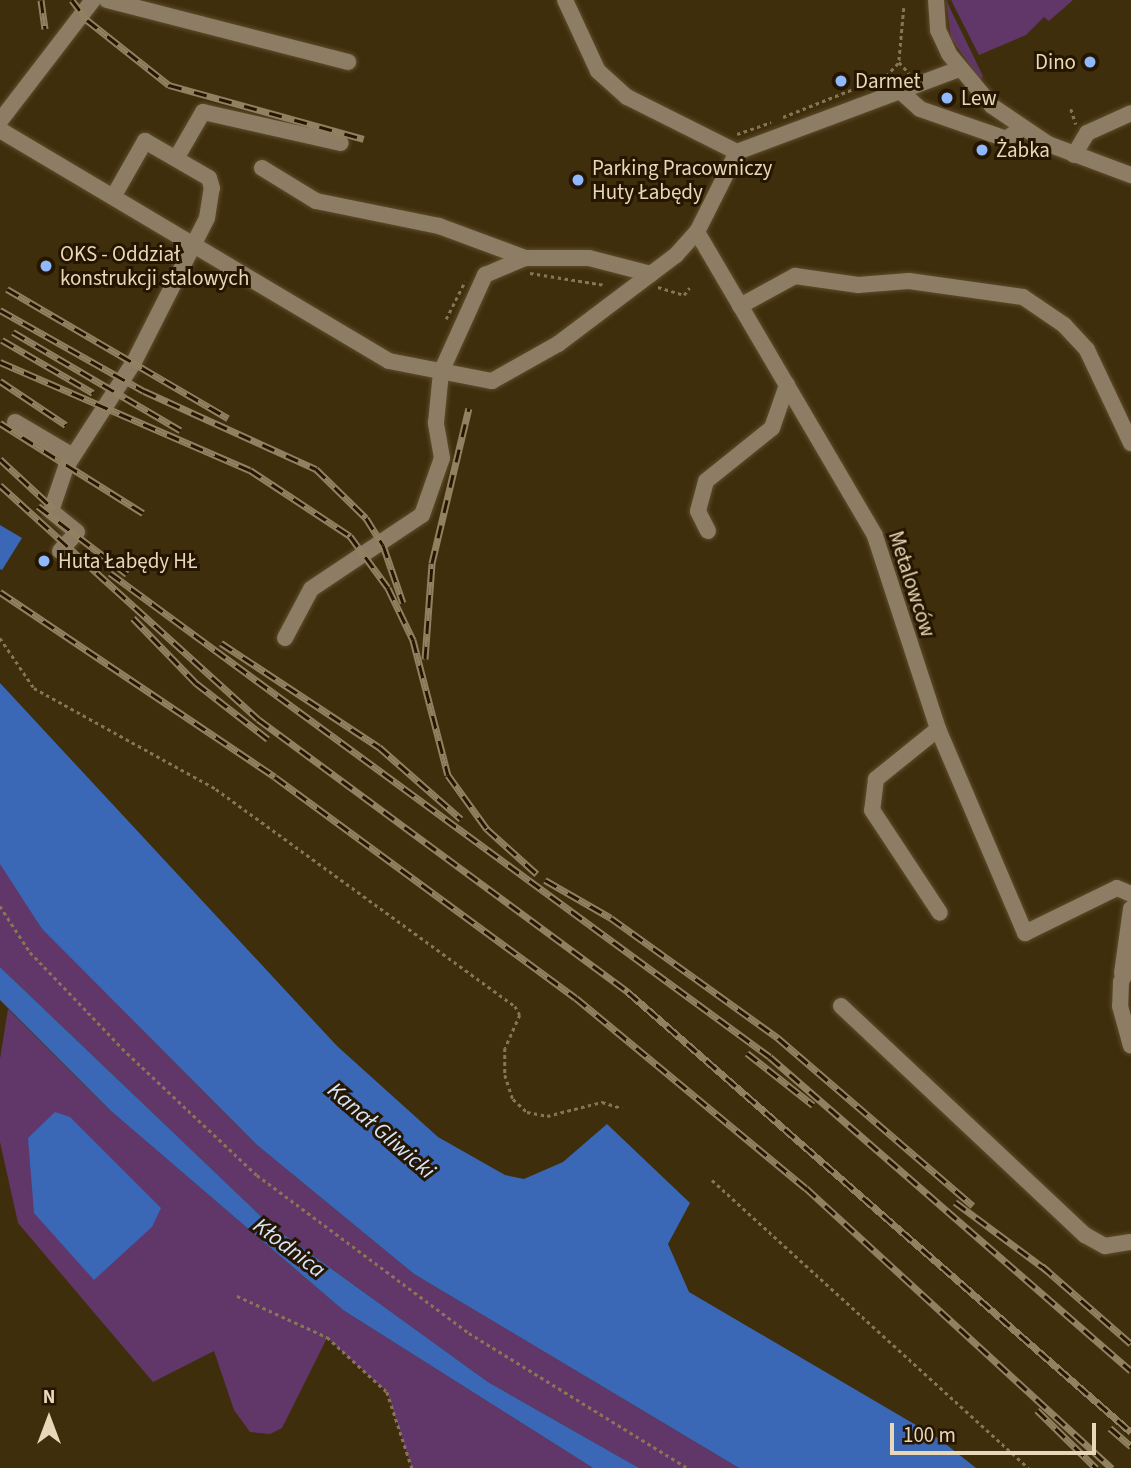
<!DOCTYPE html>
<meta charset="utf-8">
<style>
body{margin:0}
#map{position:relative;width:1131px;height:1468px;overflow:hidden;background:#3f2e0c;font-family:"Source Sans 3",sans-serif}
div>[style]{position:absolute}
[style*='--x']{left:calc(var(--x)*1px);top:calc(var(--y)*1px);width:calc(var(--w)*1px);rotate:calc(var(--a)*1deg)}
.green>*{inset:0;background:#613669}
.water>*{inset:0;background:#3b67b7}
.path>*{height:2.5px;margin-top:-1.25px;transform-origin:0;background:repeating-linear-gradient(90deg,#877655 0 3.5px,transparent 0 7px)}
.roads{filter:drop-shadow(0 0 2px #5e4c2b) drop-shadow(0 0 2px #5e4c2b)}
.minor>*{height:16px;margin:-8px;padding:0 8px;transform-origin:8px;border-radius:8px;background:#8c7d64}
.rail>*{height:7px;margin-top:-3.5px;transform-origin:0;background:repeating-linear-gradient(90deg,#241600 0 13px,#928161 0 26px);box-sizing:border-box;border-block:2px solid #928161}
.dots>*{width:19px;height:19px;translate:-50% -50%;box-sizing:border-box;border:4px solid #241600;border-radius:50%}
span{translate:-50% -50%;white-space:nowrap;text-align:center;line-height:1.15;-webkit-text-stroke:6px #241600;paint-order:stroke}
.poi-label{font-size:21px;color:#e9d7b9}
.right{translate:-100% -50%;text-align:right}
.left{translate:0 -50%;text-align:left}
.street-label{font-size:21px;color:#e9d7b9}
.water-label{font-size:23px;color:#d7e4fa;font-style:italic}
.north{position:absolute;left:14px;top:1384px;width:70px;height:70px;-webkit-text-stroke:5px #241600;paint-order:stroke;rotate:0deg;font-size:19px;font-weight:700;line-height:28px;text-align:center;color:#e9d7b9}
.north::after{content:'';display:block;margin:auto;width:24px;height:32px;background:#e9d7b9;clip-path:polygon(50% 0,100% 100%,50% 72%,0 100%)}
.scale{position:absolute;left:890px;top:1423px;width:206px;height:32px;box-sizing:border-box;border:4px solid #e9d7b9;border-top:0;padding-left:9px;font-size:21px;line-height:24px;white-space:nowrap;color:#e9d7b9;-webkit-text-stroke:5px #241600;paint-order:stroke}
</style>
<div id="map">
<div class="green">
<i style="clip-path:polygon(946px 0,983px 76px,980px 80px,951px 38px)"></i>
<i style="clip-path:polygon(951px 0,1073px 0,1049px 21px,1044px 17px,1026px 35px,979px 55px)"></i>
<i style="clip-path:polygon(0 861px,42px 929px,257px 1145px,414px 1274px,739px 1468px,639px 1468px,488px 1382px,268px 1223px,0 967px)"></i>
<i style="clip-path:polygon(8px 1009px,111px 1111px,343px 1310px,593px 1468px,412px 1468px,387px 1392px,327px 1338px,282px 1428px,270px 1434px,250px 1432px,234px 1410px,214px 1351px,153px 1382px,18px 1223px,0 1142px,0 1059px)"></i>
</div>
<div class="water">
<i style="clip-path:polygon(0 525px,22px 538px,2px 570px,0 569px)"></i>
<i style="clip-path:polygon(0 683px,337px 1046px,438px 1137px,505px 1175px,524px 1179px,563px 1162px,607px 1124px,690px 1203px,668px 1244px,689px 1292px,938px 1438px,976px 1468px,739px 1468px,414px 1274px,257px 1145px,42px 929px,0 864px)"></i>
<i style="clip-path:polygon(0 967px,268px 1223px,488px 1382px,639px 1468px,593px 1468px,343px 1310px,111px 1111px,0 1000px)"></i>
<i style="clip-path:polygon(55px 1112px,70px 1117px,161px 1208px,152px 1227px,94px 1280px,34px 1213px,28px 1138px)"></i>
</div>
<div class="path">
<i style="--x:904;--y:8;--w:54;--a:95.3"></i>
<i style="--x:899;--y:62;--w:15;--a:48"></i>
<i style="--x:1071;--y:109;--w:16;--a:72"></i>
<i style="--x:783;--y:117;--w:111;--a:-21.7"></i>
<i style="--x:886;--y:76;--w:19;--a:-47"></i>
<i style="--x:737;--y:134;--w:36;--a:-19"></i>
<i style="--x:530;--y:273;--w:76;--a:9.1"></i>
<i style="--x:658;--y:287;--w:27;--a:17"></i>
<i style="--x:684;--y:295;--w:9;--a:-54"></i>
<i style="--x:446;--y:319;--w:42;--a:-63.4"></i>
<i style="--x:0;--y:638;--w:60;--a:55.8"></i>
<i style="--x:34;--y:688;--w:208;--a:29"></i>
<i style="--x:216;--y:789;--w:369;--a:36"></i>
<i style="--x:515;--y:1006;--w:10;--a:61"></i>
<i style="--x:520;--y:1015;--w:36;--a:114"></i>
<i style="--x:505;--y:1048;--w:27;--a:90"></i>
<i style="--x:505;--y:1075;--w:25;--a:72"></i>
<i style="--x:513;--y:1099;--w:19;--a:43"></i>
<i style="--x:527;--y:1112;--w:20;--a:11"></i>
<i style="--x:547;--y:1116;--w:57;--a:-14.3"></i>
<i style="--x:602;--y:1102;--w:21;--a:17"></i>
<i style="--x:0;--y:906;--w:55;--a:56.9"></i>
<i style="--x:30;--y:952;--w:140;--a:46.2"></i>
<i style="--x:127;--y:1053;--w:178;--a:43.2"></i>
<i style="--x:257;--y:1175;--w:264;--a:36.7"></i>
<i style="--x:469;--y:1333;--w:257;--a:31.7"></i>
<i style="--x:712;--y:1180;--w:428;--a:42.3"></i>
<i style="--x:237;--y:1296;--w:99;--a:24.5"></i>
<i style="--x:327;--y:1337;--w:81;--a:42.5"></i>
<i style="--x:387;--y:1392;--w:80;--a:71.8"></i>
</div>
<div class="roads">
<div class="minor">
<i style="--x:107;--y:0;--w:249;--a:14.4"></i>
<i style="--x:565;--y:0;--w:78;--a:65.1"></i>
<i style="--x:598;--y:71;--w:39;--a:42"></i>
<i style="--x:627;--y:97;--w:123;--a:26.6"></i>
<i style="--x:936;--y:0;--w:30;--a:86"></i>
<i style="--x:938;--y:30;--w:26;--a:65"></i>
<i style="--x:949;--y:54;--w:67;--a:50.4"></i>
<i style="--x:992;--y:106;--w:68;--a:34.2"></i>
<i style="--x:1048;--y:144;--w:89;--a:20.5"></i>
<i style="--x:899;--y:90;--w:28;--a:42"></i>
<i style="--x:920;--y:109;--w:91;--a:19.2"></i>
<i style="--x:1006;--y:139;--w:18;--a:-34"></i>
<i style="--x:0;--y:121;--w:153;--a:-52.5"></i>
<i style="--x:0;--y:130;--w:452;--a:30.7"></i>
<i style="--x:389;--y:361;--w:105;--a:11"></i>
<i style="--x:492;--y:381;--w:76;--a:-29.3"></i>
<i style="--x:558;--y:344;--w:148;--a:-37"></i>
<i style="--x:676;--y:255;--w:31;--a:-48"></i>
<i style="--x:697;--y:232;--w:89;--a:-63.4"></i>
<i style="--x:737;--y:152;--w:237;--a:-20.5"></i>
<i style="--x:1074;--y:155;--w:26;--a:-59"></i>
<i style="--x:1087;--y:133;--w:48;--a:-24.4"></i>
<i style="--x:177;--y:157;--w:52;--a:-60"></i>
<i style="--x:203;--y:112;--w:141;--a:12.7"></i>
<i style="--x:262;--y:168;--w:63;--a:31.4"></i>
<i style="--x:316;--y:201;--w:126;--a:11.5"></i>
<i style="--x:439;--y:226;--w:92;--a:20.4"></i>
<i style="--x:697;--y:232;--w:352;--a:59.6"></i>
<i style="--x:875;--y:536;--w:203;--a:71.9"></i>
<i style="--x:938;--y:729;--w:222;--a:66.9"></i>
<i style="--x:1025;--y:933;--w:102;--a:-26.1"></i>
<i style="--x:1117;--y:888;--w:15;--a:23"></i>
<i style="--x:740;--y:306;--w:63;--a:-28.6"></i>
<i style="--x:795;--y:276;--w:64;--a:8.1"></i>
<i style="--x:858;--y:285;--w:51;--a:-4.5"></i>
<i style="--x:909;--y:281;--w:115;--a:8"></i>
<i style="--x:1023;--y:297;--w:50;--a:34.3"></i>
<i style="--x:1064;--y:325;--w:34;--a:47"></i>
<i style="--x:1087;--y:350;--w:103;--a:64.7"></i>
<i style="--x:15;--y:422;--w:67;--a:30.4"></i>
<i style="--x:708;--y:531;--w:22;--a:-117"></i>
<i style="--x:698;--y:511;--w:31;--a:-75"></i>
<i style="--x:706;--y:481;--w:85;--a:-38.8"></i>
<i style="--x:772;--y:428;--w:46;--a:-70.8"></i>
<i style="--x:60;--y:551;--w:25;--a:-48"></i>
<i style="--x:77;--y:532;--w:33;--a:-141"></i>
<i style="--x:51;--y:511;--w:46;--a:-71.2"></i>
<i style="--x:66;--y:467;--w:125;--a:-57.1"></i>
<i style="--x:134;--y:362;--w:161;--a:-63.1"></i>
<i style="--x:207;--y:218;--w:30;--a:-81"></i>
<i style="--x:212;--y:188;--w:10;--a:-107"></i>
<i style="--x:209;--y:178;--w:74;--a:-150"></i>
<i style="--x:145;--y:141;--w:64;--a:119.7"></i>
<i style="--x:285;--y:638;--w:55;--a:-62"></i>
<i style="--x:311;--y:589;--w:133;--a:-33.7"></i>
<i style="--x:422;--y:515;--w:60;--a:-70.7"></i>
<i style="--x:442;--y:458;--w:36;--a:-100"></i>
<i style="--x:436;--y:423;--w:51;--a:-84.4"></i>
<i style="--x:441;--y:372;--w:107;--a:-65.6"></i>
<i style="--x:485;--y:275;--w:43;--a:-23"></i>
<i style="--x:525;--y:258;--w:64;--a:0"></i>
<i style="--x:589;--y:258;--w:64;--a:14.5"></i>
<i style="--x:938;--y:729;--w:80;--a:141.1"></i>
<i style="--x:876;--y:779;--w:31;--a:97"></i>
<i style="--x:872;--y:810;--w:123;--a:56.6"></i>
<i style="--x:1131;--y:962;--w:22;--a:117"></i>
<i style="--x:1121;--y:982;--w:24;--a:92"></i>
<i style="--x:1120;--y:1006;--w:41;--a:74.6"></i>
<i style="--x:1122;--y:973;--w:65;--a:-82"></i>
<i style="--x:841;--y:1006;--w:335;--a:43.2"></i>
<i style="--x:1085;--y:1235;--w:23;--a:29"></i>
<i style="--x:1105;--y:1246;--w:26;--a:-9"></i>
</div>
</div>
<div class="rail">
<i style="--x:41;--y:0;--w:29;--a:82"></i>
<i style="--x:72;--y:0;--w:25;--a:53"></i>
<i style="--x:87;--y:20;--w:105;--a:38.4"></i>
<i style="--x:169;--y:85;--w:202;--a:15.5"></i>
<i style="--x:7;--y:289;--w:256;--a:30.3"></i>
<i style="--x:0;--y:310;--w:165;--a:29.4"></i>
<i style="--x:144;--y:391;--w:189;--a:24.4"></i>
<i style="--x:316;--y:469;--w:70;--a:44.4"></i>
<i style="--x:366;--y:518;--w:32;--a:58"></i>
<i style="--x:383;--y:545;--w:61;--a:71"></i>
<i style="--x:13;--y:332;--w:194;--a:30.4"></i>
<i style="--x:2;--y:340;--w:105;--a:30.2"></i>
<i style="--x:0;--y:362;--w:272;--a:23.4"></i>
<i style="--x:250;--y:470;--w:120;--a:33.4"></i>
<i style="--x:350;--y:536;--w:64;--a:53.8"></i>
<i style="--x:388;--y:588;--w:58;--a:64.3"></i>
<i style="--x:413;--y:640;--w:139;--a:75.5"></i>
<i style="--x:448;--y:775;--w:67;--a:54.2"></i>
<i style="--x:487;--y:829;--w:67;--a:42"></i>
<i style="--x:0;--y:381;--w:79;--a:33.7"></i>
<i style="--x:0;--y:423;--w:169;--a:32.2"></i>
<i style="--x:0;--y:459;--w:74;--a:42.8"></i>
<i style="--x:0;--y:485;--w:348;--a:42.2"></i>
<i style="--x:258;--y:719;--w:460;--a:36.4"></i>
<i style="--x:628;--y:992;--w:668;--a:41.18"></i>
<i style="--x:38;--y:506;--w:112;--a:37.4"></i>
<i style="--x:110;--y:573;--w:818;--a:36.25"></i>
<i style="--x:770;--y:1057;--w:478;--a:41"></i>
<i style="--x:0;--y:592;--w:331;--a:33.9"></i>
<i style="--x:275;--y:777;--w:373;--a:36.3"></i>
<i style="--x:576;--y:998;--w:298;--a:39.6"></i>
<i style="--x:806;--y:1188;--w:415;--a:42.5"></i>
<i style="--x:133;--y:618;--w:91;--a:45.9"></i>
<i style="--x:196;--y:683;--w:91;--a:37.9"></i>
<i style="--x:221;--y:643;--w:189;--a:33.4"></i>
<i style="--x:379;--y:747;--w:109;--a:41.3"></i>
<i style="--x:425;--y:659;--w:96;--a:-85.8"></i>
<i style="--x:432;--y:563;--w:159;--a:-76.6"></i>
<i style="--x:545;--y:880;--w:76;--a:29.9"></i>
<i style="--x:611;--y:918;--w:206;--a:35.7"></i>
<i style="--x:778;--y:1038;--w:257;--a:40.7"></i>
<i style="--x:747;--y:1053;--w:84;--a:38.2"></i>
<i style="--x:955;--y:1202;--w:116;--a:36.6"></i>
<i style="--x:1042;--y:1266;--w:118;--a:41.2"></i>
<i style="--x:1037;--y:1410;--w:83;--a:44.5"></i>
<i style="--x:1110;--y:1428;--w:28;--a:41"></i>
</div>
<div class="dots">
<i style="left:1090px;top:62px;background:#90b8fd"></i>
<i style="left:841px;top:81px;background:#90b8fd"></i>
<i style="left:947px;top:98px;background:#90b8fd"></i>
<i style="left:982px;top:150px;background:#90b8fd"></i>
<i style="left:578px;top:180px;background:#90b8fd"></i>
<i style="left:46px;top:266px;background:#90b8fd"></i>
<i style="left:44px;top:561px;background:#90b8fd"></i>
</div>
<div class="poi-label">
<span class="right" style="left:1076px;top:62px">Dino</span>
<span class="left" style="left:855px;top:81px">Darmet</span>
<span class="left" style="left:961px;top:98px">Lew</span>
<span class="left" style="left:996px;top:150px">Żabka</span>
<span class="left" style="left:592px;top:180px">Parking Pracowniczy<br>Huty Łabędy</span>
<span class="left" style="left:60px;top:266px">OKS - Oddział<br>konstrukcji stalowych</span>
<span class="left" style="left:58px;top:561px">Huta Łabędy HŁ</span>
</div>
<div class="street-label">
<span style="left:912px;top:584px;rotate:72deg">Metalowców</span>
</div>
<div class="water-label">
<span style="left:381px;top:1131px;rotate:41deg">Kanał Gliwicki</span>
<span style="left:289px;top:1248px;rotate:37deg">Kłodnica</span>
</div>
<div class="north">N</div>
<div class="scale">100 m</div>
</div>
